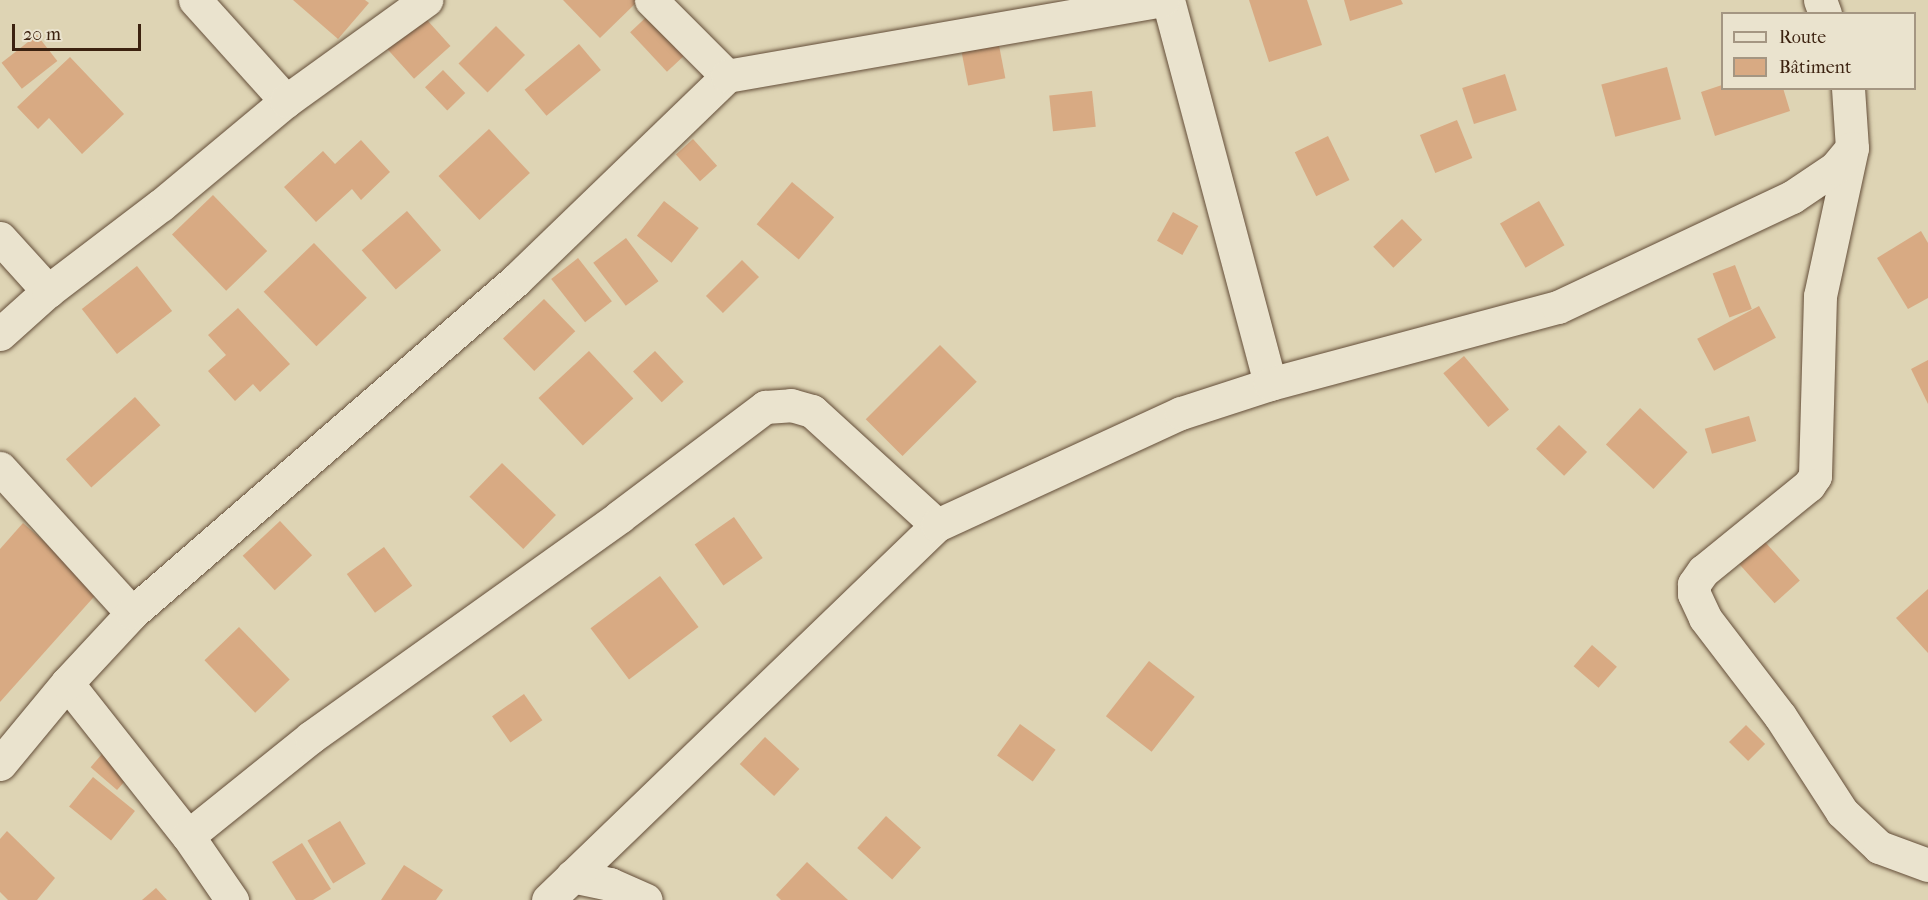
<!DOCTYPE html>
<meta charset="utf-8">
<style>
body{margin:0}
#map{position:relative;width:1928px;height:900px;overflow:hidden;background:#ded4b4;font-family:"IM FELL French Canon",serif}
div>[style]{position:absolute}
[style*='--x']{left:calc(var(--x)*1px);top:calc(var(--y)*1px);width:calc(var(--w)*1px);rotate:calc(var(--a)*1deg)}
.building>*{inset:0;background:#d8aa83;transform-origin:0 0}
.roads{filter:drop-shadow(0 0 2px #644e39) drop-shadow(0 0 2px #644e39)}
.minor>*{height:33px;margin:-16.5px;padding:0 16.5px;transform-origin:16.5px;border-radius:16.5px;background:#eae3ce}
span{translate:-50% -50%;white-space:nowrap;text-align:center;line-height:1.15;-webkit-text-stroke:6px #eae3ce;paint-order:stroke}
.legend{position:absolute;left:1721px;top:12px;width:195px;height:78px;box-sizing:border-box;background:#eae3ce;border:2px solid #a49682;margin:0;padding:8px 10px;list-style:none;font-size:18px;color:#3c2210}
.legend li{display:flex;align-items:center;gap:12px;height:30px}
.legend b{width:30px;border:2px solid #a49682}
.scale{position:absolute;left:12px;top:24px;width:129px;height:27px;box-sizing:border-box;border:3px solid #3c2210;border-top:0;padding-left:8px;font-size:18px;line-height:21px;white-space:nowrap;color:#3c2210;-webkit-text-stroke:4px #eae3ce;paint-order:stroke}
</style>
<div id="map">
<div class="building">
<i style="clip-path:polygon(293px 0,365px 0,369px 3px,338px 39px)"></i>
<i style="clip-path:polygon(563px 0,639px 0,600px 38px)"></i>
<i style="clip-path:polygon(1249px 0,1307px 0,1322px 45px,1269px 62px)"></i>
<i style="clip-path:polygon(1344px 0,1401px 0,1403px 4px,1350px 21px)"></i>
<i style="left:655px;top:9px;width:54px;height:34px;rotate:47deg"></i>
<i style="left:419px;top:11px;width:47px;height:49px;rotate:48deg"></i>
<i style="left:496px;top:26px;width:41px;height:53px;rotate:45deg"></i>
<i style="left:37px;top:35px;width:33px;height:45px;rotate:52deg"></i>
<i style="left:997px;top:35px;width:44px;height:38px;rotate:79deg"></i>
<i style="left:579px;top:44px;width:34px;height:71px;rotate:50deg"></i>
<i style="clip-path:polygon(70px 57px,124px 114px,82px 154px,49px 118px,38px 129px,17px 107px)"></i>
<i style="left:1667px;top:67px;width:54px;height:68px;rotate:75deg"></i>
<i style="left:443px;top:70px;width:32px;height:25px;rotate:46deg"></i>
<i style="left:1505px;top:74px;width:38px;height:45px;rotate:72deg"></i>
<i style="clip-path:polygon(1722px 85px,1722px 88px,1783px 88px,1790px 111px,1715px 136px,1701px 92px)"></i>
<i style="left:1092px;top:91px;width:36px;height:43px;rotate:84deg"></i>
<i style="left:1457px;top:120px;width:41px;height:40px;rotate:68deg"></i>
<i style="left:489px;top:129px;width:60px;height:69px;rotate:47deg"></i>
<i style="left:1328px;top:136px;width:49px;height:37px;rotate:64deg"></i>
<i style="left:693px;top:139px;width:36px;height:23px;rotate:48deg"></i>
<i style="clip-path:polygon(361px 140px,390px 172px,361px 200px,352px 189px,316px 222px,284px 187px,323px 151px,335px 164px)"></i>
<i style="left:792px;top:182px;width:55px;height:55px;rotate:40deg"></i>
<i style="left:213px;top:195px;width:78px;height:57px;rotate:46deg"></i>
<i style="left:664px;top:201px;width:44px;height:44px;rotate:38deg"></i>
<i style="left:1539px;top:201px;width:51px;height:45px;rotate:60deg"></i>
<i style="left:407px;top:211px;width:52px;height:60px;rotate:49deg"></i>
<i style="left:1173px;top:212px;width:29px;height:33px;rotate:29deg"></i>
<i style="left:1402px;top:219px;width:29px;height:40px;rotate:46deg"></i>
<i style="clip-path:polygon(1921px 231px,1928px 243px,1928px 298px,1908px 309px,1877px 258px)"></i>
<i style="left:626px;top:238px;width:54px;height:41px;rotate:53deg"></i>
<i style="left:314px;top:243px;width:76px;height:70px;rotate:46deg"></i>
<i style="left:578px;top:258px;width:55px;height:34px;rotate:52deg"></i>
<i style="left:742px;top:260px;width:24px;height:51px;rotate:45deg"></i>
<i style="left:1735px;top:265px;width:47px;height:24px;rotate:69deg"></i>
<i style="left:137px;top:266px;width:57px;height:70px;rotate:52deg"></i>
<i style="left:544px;top:299px;width:45px;height:57px;rotate:46deg"></i>
<i style="left:1759px;top:306px;width:36px;height:70px;rotate:62deg"></i>
<i style="clip-path:polygon(238px 308px,290px 364px,260px 392px,253px 384px,235px 401px,208px 371px,226px 355px,208px 335px)"></i>
<i style="left:940px;top:345px;width:52px;height:105px;rotate:45deg"></i>
<i style="left:589px;top:351px;width:65px;height:69px;rotate:47deg"></i>
<i style="left:655px;top:351px;width:42px;height:30px;rotate:47deg"></i>
<i style="left:1464px;top:356px;width:70px;height:27px;rotate:50deg"></i>
<i style="clip-path:polygon(1928px 360px,1928px 404px,1911px 369px)"></i>
<i style="left:135px;top:397px;width:38px;height:93px;rotate:48deg"></i>
<i style="left:1640px;top:408px;width:65px;height:50px;rotate:43deg"></i>
<i style="left:1749px;top:416px;width:26px;height:46px;rotate:74deg"></i>
<i style="left:1559px;top:425px;width:39px;height:33px;rotate:44deg"></i>
<i style="left:502px;top:463px;width:75px;height:47px;rotate:44deg"></i>
<i style="left:734px;top:517px;width:50px;height:48px;rotate:55deg"></i>
<i style="left:280px;top:521px;width:47px;height:51px;rotate:47deg"></i>
<i style="clip-path:polygon(23px 523px,100px 590px,0 702px,0 549px)"></i>
<i style="left:1757px;top:533px;width:64px;height:34px;rotate:48deg"></i>
<i style="left:384px;top:547px;width:48px;height:46px;rotate:54deg"></i>
<i style="left:660px;top:576px;width:64px;height:87px;rotate:53deg"></i>
<i style="clip-path:polygon(1928px 589px,1928px 653px,1896px 618px)"></i>
<i style="left:239px;top:627px;width:73px;height:48px;rotate:46deg"></i>
<i style="left:1592px;top:645px;width:33px;height:28px;rotate:41deg"></i>
<i style="left:1149px;top:661px;width:58px;height:70px;rotate:38deg"></i>
<i style="left:524px;top:694px;width:32px;height:39px;rotate:55deg"></i>
<i style="left:1020px;top:724px;width:44px;height:39px;rotate:36deg"></i>
<i style="left:1746px;top:725px;width:27px;height:24px;rotate:45deg"></i>
<i style="left:765px;top:737px;width:47px;height:37px;rotate:43deg"></i>
<i style="left:109px;top:746px;width:35px;height:28px;rotate:41deg"></i>
<i style="left:93px;top:777px;width:54px;height:38px;rotate:39deg"></i>
<i style="left:886px;top:816px;width:47px;height:43px;rotate:42deg"></i>
<i style="left:340px;top:821px;width:50px;height:38px;rotate:59deg"></i>
<i style="clip-path:polygon(7px 831px,55px 878px,37px 900px,8px 900px,0 892px,0 839px)"></i>
<i style="clip-path:polygon(302px 843px,331px 889px,313px 900px,296px 900px,272px 862px)"></i>
<i style="clip-path:polygon(807px 862px,848px 900px,781px 900px,776px 895px)"></i>
<i style="clip-path:polygon(404px 865px,443px 890px,436px 900px,381px 900px)"></i>
<i style="clip-path:polygon(156px 888px,167px 900px,142px 900px)"></i>
</div>
<div class="roads">
<div class="minor">
<i style="--x:195;--y:0;--w:136;--a:48"></i>
<i style="--x:651;--y:0;--w:107;--a:45"></i>
<i style="--x:1168;--y:0;--w:397;--a:75.1"></i>
<i style="--x:1820;--y:0;--w:15;--a:70"></i>
<i style="--x:1848;--y:88;--w:60;--a:86.2"></i>
<i style="--x:1852;--y:148;--w:151;--a:102.2"></i>
<i style="--x:1820;--y:296;--w:180;--a:91.6"></i>
<i style="--x:1815;--y:476;--w:11;--a:124"></i>
<i style="--x:1809;--y:485;--w:136;--a:140.9"></i>
<i style="--x:1703;--y:571;--w:16;--a:125"></i>
<i style="--x:1694;--y:584;--w:10;--a:90"></i>
<i style="--x:1694;--y:594;--w:26;--a:65"></i>
<i style="--x:1705;--y:618;--w:123;--a:52.6"></i>
<i style="--x:1780;--y:716;--w:114;--a:57.1"></i>
<i style="--x:1842;--y:812;--w:51;--a:43.4"></i>
<i style="--x:1879;--y:847;--w:52;--a:20.2"></i>
<i style="--x:0;--y:238;--w:72;--a:47.8"></i>
<i style="--x:0;--y:334;--w:64;--a:-41.9"></i>
<i style="--x:48;--y:291;--w:142;--a:-37.3"></i>
<i style="--x:161;--y:205;--w:163;--a:-39.8"></i>
<i style="--x:286;--y:101;--w:173;--a:-35.8"></i>
<i style="--x:0;--y:468;--w:196;--a:47.7"></i>
<i style="--x:67;--y:683;--w:195;--a:51.7"></i>
<i style="--x:188;--y:836;--w:78;--a:55.5"></i>
<i style="--x:0;--y:764;--w:105;--a:-50.4"></i>
<i style="--x:67;--y:683;--w:96;--a:-47.1"></i>
<i style="--x:132;--y:613;--w:508;--a:-40.93"></i>
<i style="--x:516;--y:280;--w:293;--a:-44"></i>
<i style="--x:727;--y:76;--w:442;--a:-9.9"></i>
<i style="--x:188;--y:836;--w:158;--a:-38.8"></i>
<i style="--x:311;--y:737;--w:379;--a:-35.5"></i>
<i style="--x:619;--y:517;--w:183;--a:-37"></i>
<i style="--x:765;--y:407;--w:26;--a:-4"></i>
<i style="--x:791;--y:405;--w:22;--a:16"></i>
<i style="--x:812;--y:411;--w:169;--a:42.4"></i>
<i style="--x:572;--y:876;--w:39;--a:12"></i>
<i style="--x:610;--y:884;--w:39;--a:24"></i>
<i style="--x:548;--y:900;--w:540;--a:-43.95"></i>
<i style="--x:937;--y:525;--w:268;--a:-24.7"></i>
<i style="--x:1181;--y:413;--w:94;--a:-18"></i>
<i style="--x:1270;--y:384;--w:298;--a:-15"></i>
<i style="--x:1558;--y:307;--w:259;--a:-25.2"></i>
<i style="--x:1792;--y:197;--w:52;--a:-34"></i>
<i style="--x:1835;--y:168;--w:26;--a:-50"></i>
</div>
</div>
<ul class="legend">
<li><b style="height:8px;background:#eae3ce"></b>Route</li>
<li><b style="height:16px;background:#d8aa83"></b>Bâtiment</li>
</ul>
<div class="scale">20 m</div>
</div>
